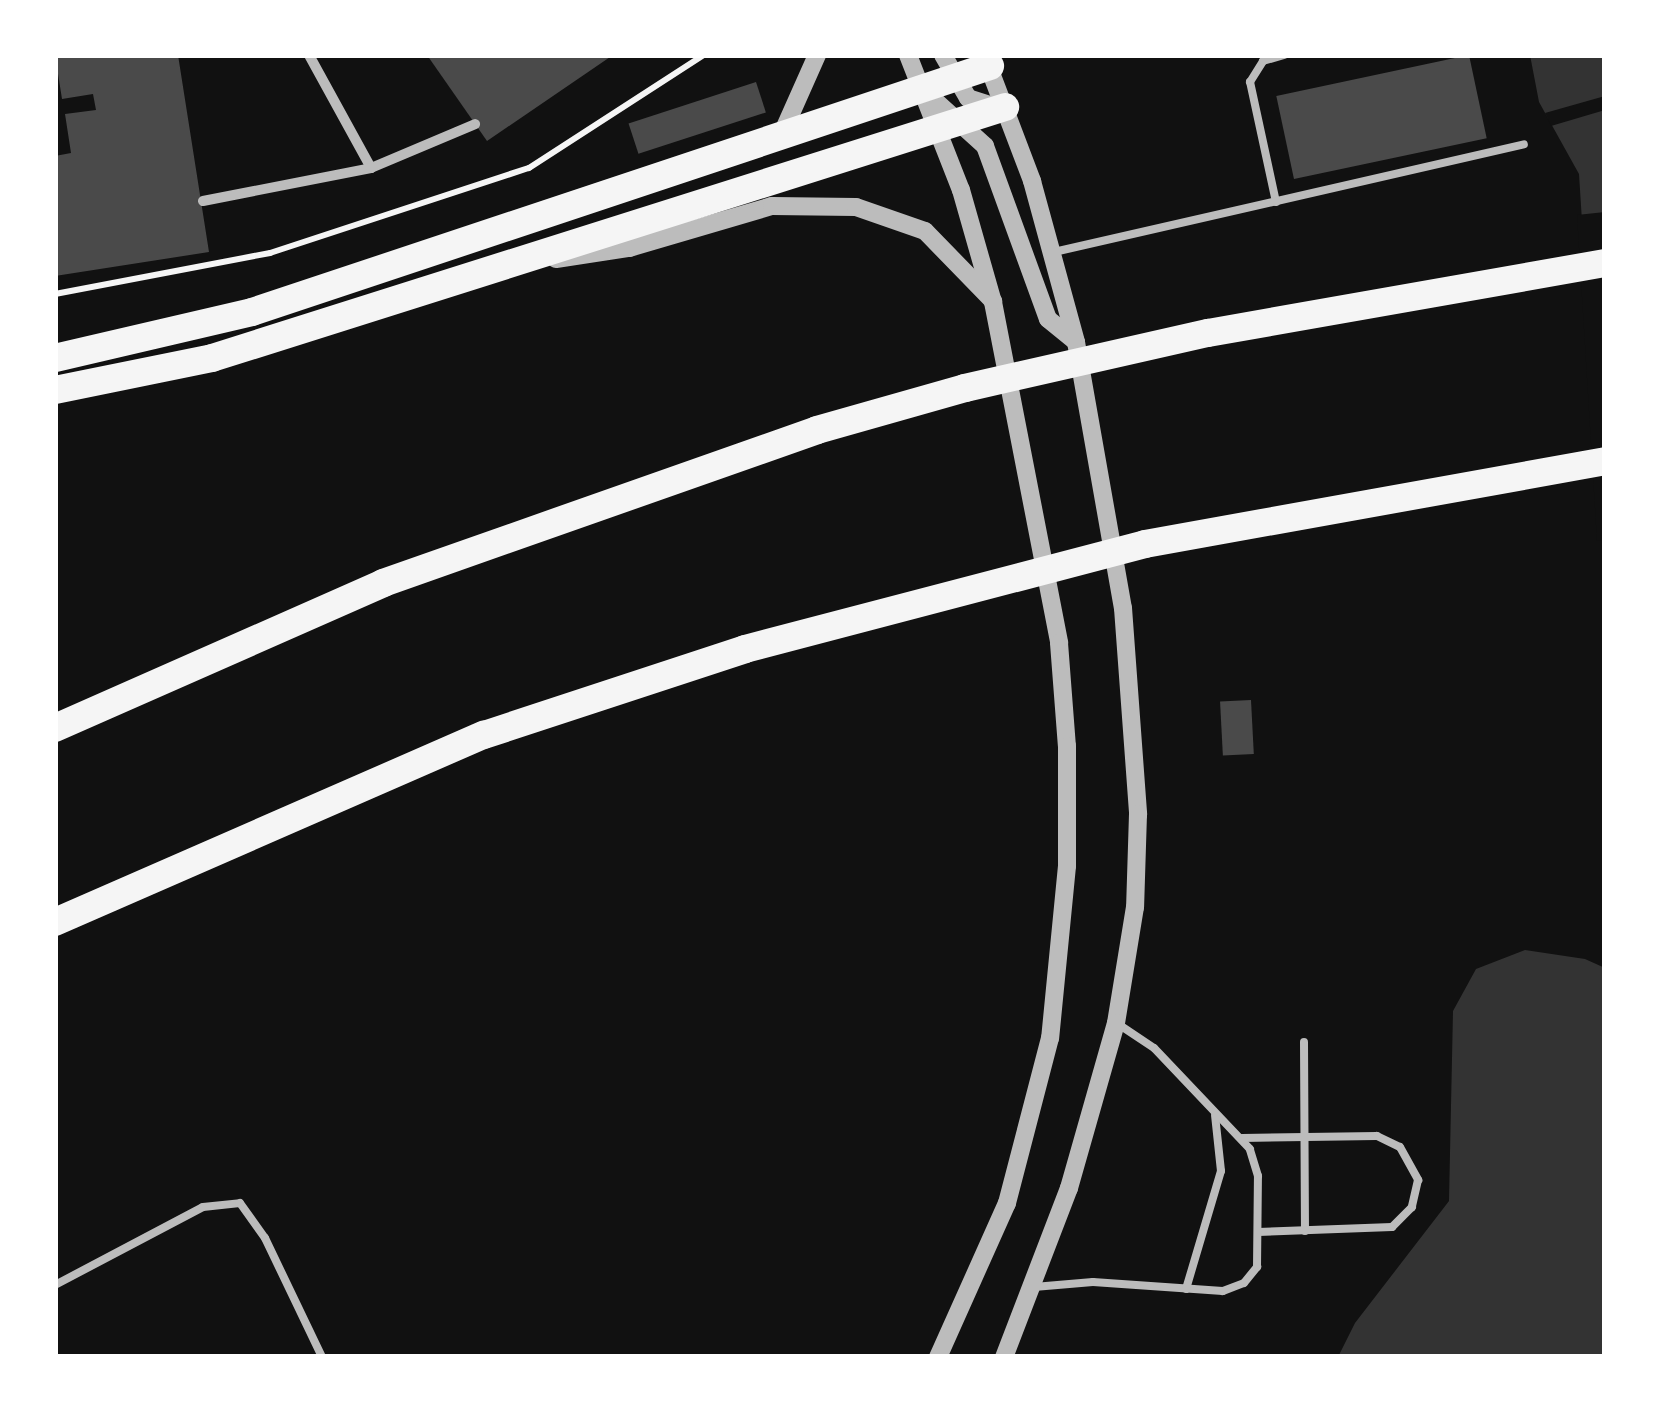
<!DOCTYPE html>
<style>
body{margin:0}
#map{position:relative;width:1660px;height:1412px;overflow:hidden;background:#111;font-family:Merriweather,serif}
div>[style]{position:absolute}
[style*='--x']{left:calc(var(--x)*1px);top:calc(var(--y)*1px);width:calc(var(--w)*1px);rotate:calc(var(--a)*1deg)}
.water>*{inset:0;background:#333}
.pier>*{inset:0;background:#111}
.building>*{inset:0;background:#4a4a4a;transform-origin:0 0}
.path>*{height:6px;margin:-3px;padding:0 3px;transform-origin:3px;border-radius:3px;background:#f5f5f5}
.service>*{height:8px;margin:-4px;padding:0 4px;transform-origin:4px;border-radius:4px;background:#bcbcbc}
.minor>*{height:10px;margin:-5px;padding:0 5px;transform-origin:5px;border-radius:5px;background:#bcbcbc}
.tertiary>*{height:18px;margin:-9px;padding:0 9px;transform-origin:9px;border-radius:9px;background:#bcbcbc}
.motorway>*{height:28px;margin:-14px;padding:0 14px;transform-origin:14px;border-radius:14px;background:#f5f5f5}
span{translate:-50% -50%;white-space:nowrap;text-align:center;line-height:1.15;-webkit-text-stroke:10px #fff;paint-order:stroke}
.frame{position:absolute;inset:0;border:58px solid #fff;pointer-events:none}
</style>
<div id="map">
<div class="water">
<i style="clip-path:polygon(1530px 55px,1605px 55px,1605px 583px,1579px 174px,1539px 102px)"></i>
<i style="clip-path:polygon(1525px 950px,1585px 959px,1605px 968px,1605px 1357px,1338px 1357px,1355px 1323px,1449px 1201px,1453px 1011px,1476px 969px)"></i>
</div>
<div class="pier">
<i style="clip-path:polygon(1605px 96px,1605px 110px,1551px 126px,1545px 113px)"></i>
<i style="clip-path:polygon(1605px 212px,1605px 540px,1597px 541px,1577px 215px)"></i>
</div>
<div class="building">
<i style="clip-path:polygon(55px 55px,178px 55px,209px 252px,55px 276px,55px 156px,71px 153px,65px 114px,96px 110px,93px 94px,62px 99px)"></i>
<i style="clip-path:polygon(427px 55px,613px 55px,487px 141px)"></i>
<i style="left:1469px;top:55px;width:85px;height:197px;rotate:78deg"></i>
<i style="left:756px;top:82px;width:32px;height:134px;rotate:72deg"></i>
<i style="left:1251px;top:700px;width:54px;height:31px;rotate:87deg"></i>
</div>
<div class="path">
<i style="--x:55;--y:294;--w:219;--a:-10.8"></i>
<i style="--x:270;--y:253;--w:273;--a:-18.2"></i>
<i style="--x:529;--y:168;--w:208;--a:-32.9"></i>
</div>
<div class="service">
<i style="--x:1276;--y:202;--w:123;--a:-102.2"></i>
<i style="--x:1250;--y:82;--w:25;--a:-58"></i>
<i style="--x:1263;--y:61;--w:22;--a:-16"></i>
<i style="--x:1054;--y:252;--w:482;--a:-12.9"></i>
<i style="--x:1304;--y:1042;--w:189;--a:89.7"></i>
<i style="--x:1242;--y:1138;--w:135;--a:-0.8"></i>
<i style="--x:1377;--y:1136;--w:25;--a:26"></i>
<i style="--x:1400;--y:1147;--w:38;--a:61"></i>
<i style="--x:1418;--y:1180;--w:28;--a:103"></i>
<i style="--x:1412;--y:1207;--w:28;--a:135"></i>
<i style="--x:1392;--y:1227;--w:134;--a:177.9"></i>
<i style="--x:55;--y:1285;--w:167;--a:-27.8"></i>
<i style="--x:203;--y:1207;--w:37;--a:-6"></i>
<i style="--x:240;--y:1203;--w:43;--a:54.5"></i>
<i style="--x:265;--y:1238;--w:132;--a:64.4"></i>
<i style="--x:1034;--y:1287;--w:59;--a:-4.8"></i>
<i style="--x:1093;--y:1282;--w:130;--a:4"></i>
<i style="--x:1223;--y:1291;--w:22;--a:-21"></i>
<i style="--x:1244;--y:1283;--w:21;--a:-51"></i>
<i style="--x:1257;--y:1267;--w:91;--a:-89.4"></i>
<i style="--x:1258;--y:1176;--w:28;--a:-107"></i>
<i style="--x:1250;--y:1149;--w:139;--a:-133.5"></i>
<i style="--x:1154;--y:1048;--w:43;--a:-146.3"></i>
<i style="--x:1186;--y:1289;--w:123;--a:-73.5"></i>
<i style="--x:1221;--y:1171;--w:56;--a:-96.1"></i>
</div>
<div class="minor">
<i style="--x:309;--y:55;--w:129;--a:61.2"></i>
<i style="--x:203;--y:201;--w:171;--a:-11.1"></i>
<i style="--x:371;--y:168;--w:113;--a:-22.9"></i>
</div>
<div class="tertiary">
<i style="--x:908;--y:55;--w:145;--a:68.6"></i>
<i style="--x:961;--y:190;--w:116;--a:74.1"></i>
<i style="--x:993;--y:302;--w:347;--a:79"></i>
<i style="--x:1059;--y:643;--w:103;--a:85.6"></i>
<i style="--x:1067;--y:746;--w:120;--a:90"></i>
<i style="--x:1067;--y:866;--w:173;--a:95.6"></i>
<i style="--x:1050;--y:1038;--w:171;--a:104.6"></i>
<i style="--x:1007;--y:1203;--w:169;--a:114.1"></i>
<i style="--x:943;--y:55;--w:50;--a:59.8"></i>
<i style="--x:968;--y:98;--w:28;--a:18"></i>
<i style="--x:985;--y:57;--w:133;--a:69.2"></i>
<i style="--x:1032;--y:181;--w:167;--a:74.7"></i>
<i style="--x:1076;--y:342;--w:270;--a:80"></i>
<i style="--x:1123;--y:608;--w:207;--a:85.8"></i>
<i style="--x:1138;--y:814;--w:93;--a:91.8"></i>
<i style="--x:1135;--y:907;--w:118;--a:99.3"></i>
<i style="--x:1116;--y:1023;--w:172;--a:105.9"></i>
<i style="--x:1069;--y:1188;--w:181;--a:111"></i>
<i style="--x:922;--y:89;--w:85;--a:42.1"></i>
<i style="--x:985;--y:146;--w:184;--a:70"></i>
<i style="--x:1048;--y:319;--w:36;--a:39"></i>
<i style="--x:781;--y:136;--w:89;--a:-66"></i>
<i style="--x:556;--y:259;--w:74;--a:-8.6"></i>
<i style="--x:629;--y:248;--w:149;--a:-16.4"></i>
<i style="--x:772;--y:206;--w:84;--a:0.7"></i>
<i style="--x:856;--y:207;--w:73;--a:19.2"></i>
<i style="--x:925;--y:231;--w:98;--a:45.8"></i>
</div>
<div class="motorway">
<i style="--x:55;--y:358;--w:202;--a:-13.1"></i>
<i style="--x:252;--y:312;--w:778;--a:-18.43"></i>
<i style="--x:55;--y:390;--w:160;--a:-11.5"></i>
<i style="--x:212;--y:358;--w:832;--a:-17.56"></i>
<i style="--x:55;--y:728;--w:359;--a:-23.8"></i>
<i style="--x:383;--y:583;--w:460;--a:-19.4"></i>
<i style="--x:817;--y:430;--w:154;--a:-15.8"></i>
<i style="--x:965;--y:388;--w:249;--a:-12.8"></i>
<i style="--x:1208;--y:333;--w:403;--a:-10"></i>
<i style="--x:55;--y:922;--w:468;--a:-23.6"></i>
<i style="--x:484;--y:735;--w:275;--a:-18.2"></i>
<i style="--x:745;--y:649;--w:414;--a:-14.7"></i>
<i style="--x:1145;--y:544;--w:467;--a:-10.2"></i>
</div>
<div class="frame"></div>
</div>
